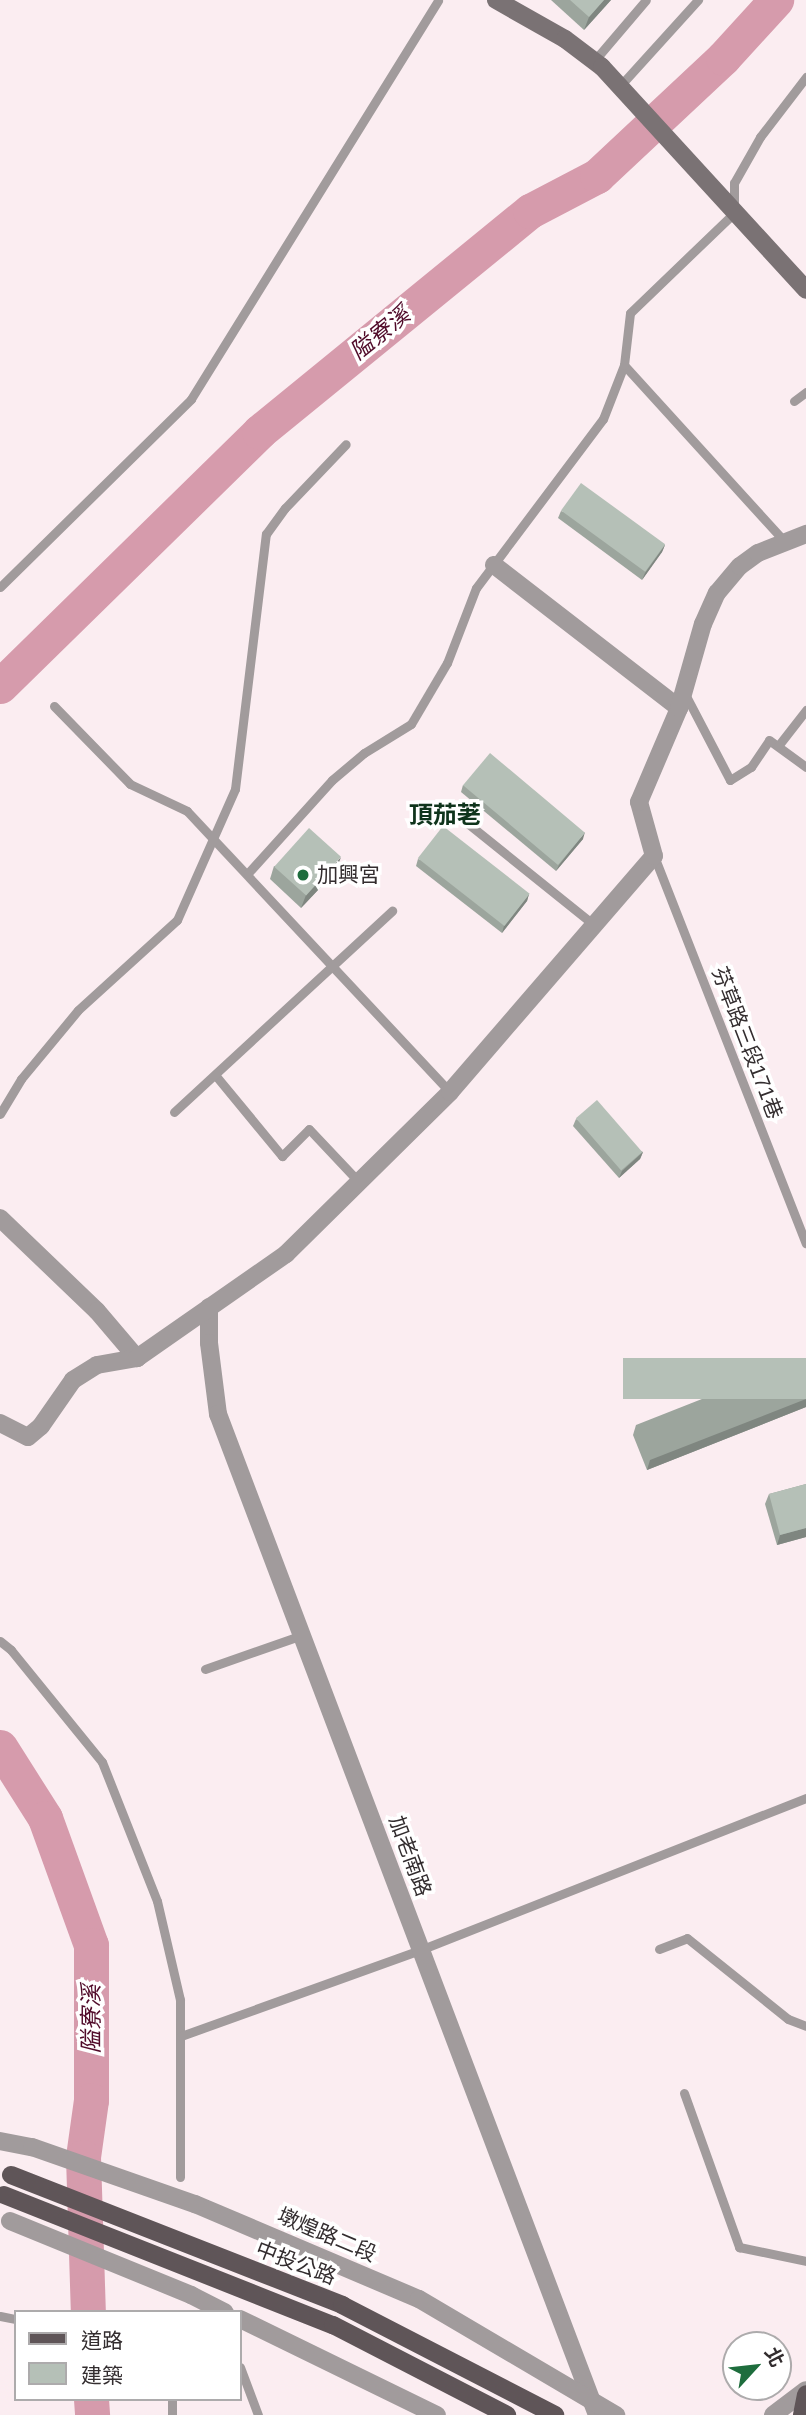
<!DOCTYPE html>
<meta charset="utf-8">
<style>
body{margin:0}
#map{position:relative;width:806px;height:2415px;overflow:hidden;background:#fbedf1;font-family:Arial,"Noto Sans TC",sans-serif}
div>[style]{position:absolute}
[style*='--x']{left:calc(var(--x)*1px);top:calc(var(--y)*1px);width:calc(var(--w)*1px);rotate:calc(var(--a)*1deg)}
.river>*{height:35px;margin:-17.5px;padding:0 17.5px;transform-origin:17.5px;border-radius:17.5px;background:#d69bac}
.lane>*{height:9px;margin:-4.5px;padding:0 4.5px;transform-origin:4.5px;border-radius:4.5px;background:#a19b9c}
.street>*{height:18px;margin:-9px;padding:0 9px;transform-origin:9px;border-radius:9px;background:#a19b9c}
.secondary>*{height:18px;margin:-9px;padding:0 9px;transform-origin:9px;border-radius:9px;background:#7a7274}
.primary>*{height:18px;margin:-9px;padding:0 9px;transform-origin:9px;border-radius:9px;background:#5f5558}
.street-bridge>*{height:18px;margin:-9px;padding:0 9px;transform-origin:9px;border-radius:9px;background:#a19b9c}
.primary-bridge>*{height:18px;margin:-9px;padding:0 9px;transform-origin:9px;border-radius:9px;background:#5f5558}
.wall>*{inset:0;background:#9ca59d}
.shaded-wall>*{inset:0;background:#7f8680}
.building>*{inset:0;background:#b5c0b7;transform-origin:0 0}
.dots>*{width:19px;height:19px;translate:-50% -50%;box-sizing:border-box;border:4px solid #fff;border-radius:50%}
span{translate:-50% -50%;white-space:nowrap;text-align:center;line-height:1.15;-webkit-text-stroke:7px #fff;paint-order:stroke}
.poi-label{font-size:21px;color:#332d2f}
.left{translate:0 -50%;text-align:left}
.street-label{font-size:21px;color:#332d2f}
.water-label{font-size:23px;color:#500a29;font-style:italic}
.quarter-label{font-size:24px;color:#0f341c;font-weight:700}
.legend{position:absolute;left:14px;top:2310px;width:228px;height:91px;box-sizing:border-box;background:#fff;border:2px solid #adabac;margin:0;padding:9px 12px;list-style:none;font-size:21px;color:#332d2f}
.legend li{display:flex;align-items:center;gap:14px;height:35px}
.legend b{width:35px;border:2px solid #adabac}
.north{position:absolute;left:722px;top:2331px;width:70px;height:70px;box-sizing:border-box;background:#fff;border:2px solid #adabac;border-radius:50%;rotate:63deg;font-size:19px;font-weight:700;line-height:28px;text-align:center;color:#332d2f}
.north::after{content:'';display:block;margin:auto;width:24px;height:32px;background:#1e6d3d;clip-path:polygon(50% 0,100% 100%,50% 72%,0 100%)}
</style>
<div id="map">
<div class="river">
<i style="--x:0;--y:686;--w:363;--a:-44.4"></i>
<i style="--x:259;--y:432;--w:350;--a:-39.2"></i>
<i style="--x:530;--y:211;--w:76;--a:-27.6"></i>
<i style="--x:597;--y:176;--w:173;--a:-43.1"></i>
<i style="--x:723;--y:58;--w:79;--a:-47.6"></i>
<i style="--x:0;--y:1747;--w:84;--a:57.6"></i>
<i style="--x:45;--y:1818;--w:135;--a:70.1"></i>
<i style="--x:91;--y:1945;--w:155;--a:90"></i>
<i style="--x:91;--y:2100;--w:58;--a:98"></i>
<i style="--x:83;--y:2157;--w:155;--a:88.2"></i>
<i style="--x:91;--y:2399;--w:16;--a:86"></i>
</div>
<div class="lane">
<i style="--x:594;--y:61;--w:80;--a:-49.6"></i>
<i style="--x:619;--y:87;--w:118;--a:-47.8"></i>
<i style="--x:624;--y:365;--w:239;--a:47.7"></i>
<i style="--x:794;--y:401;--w:15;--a:-37"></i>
<i style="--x:0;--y:587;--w:268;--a:-44.5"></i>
<i style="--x:191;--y:399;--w:469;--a:-58.2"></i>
<i style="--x:685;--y:694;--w:97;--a:62.4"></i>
<i style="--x:730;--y:780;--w:25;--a:-32"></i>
<i style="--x:751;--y:767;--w:32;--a:-56"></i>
<i style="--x:769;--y:740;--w:46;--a:36.1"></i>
<i style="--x:54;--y:706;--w:109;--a:45.7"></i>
<i style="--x:130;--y:784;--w:63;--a:25.3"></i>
<i style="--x:187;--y:811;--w:385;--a:46.9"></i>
<i style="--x:778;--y:746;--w:46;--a:-52.1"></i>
<i style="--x:451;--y:810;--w:184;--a:38.8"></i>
<i style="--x:654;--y:856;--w:416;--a:68.6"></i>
<i style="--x:248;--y:873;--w:125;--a:-47.9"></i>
<i style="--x:332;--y:780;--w:42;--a:-40.2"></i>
<i style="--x:364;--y:753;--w:55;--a:-31.7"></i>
<i style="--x:411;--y:724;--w:71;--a:-59.5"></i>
<i style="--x:447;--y:663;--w:80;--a:-68.9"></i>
<i style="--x:476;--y:588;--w:211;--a:-53.1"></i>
<i style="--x:603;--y:419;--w:58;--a:-68.7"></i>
<i style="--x:624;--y:365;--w:52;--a:-83.4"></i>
<i style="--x:630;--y:313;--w:144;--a:-43.9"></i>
<i style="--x:734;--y:213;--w:30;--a:-90"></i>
<i style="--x:734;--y:183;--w:53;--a:-60.5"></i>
<i style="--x:760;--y:137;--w:76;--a:-52.5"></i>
<i style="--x:216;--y:1076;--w:104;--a:50.5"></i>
<i style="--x:282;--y:1156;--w:38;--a:-45"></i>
<i style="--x:309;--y:1129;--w:73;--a:46.7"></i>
<i style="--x:174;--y:1112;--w:297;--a:-42.7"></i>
<i style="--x:0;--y:1114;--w:41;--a:-59"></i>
<i style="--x:21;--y:1079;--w:89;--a:-50.4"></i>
<i style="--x:78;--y:1010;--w:134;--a:-42.3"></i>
<i style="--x:177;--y:920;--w:143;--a:-66.1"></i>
<i style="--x:235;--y:789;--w:257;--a:-83.1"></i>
<i style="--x:266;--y:534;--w:32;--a:-54"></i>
<i style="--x:285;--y:508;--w:88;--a:-46.4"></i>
<i style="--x:0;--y:1641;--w:14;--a:39"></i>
<i style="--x:11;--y:1650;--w:144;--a:50.9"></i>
<i style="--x:102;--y:1762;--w:149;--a:68.4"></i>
<i style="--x:157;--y:1901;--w:102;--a:76.9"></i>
<i style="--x:180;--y:2000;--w:177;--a:90"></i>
<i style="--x:205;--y:1669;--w:103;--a:-19.3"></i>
<i style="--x:659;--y:1949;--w:30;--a:-21"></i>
<i style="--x:687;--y:1938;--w:129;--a:38.7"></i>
<i style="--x:788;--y:2019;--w:19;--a:21"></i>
<i style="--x:181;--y:2036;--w:254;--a:-19.8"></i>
<i style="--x:420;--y:1950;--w:415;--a:-21.5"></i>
<i style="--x:684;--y:2093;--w:164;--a:70.3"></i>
<i style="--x:739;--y:2247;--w:68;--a:11.8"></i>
<i style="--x:0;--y:2316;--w:16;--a:11"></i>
<i style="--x:240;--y:2367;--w:51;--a:69.4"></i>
<i style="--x:172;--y:2415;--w:16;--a:-90"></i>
</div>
<div class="street">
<i style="--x:494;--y:565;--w:234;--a:37.7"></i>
<i style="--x:0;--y:1218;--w:134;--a:43.8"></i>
<i style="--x:97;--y:1311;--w:62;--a:49.6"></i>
<i style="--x:209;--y:1307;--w:36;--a:90"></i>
<i style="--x:209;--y:1343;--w:72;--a:82.8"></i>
<i style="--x:218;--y:1414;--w:1070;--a:69.26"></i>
<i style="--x:0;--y:1423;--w:31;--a:27"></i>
<i style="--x:28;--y:1437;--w:17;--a:-40"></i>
<i style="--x:41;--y:1426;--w:56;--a:-55.2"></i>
<i style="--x:73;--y:1380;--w:28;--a:-32"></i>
<i style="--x:97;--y:1365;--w:41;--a:-9.9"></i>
<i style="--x:137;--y:1358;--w:182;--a:-34.9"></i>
<i style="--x:286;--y:1254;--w:231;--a:-44.6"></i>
<i style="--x:450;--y:1092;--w:312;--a:-49.2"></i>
<i style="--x:654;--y:856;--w:56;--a:-105.5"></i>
<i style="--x:639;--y:802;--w:102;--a:-66.9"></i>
<i style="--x:679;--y:708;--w:87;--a:-74.1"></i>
<i style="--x:703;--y:624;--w:34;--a:-66"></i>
<i style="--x:717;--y:593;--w:35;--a:-50"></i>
<i style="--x:740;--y:566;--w:22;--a:-36"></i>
<i style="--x:758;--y:553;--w:52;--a:-21.6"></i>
<i style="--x:0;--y:2141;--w:33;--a:11"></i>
<i style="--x:195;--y:2204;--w:243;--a:23"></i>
<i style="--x:419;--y:2299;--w:229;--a:30.5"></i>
<i style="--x:191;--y:2295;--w:38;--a:27"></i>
<i style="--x:240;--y:2319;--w:219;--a:26"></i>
<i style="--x:773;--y:2415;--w:41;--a:-37.1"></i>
</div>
<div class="secondary">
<i style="--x:496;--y:0;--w:79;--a:29.5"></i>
<i style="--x:565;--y:39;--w:46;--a:37.1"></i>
<i style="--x:602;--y:67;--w:302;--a:47.5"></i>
</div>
<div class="primary">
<i style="--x:802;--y:2415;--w:21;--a:-79"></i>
</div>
<div class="street-bridge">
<i style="--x:32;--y:2147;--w:173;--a:19.3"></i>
<i style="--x:10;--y:2221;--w:196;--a:22.2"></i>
</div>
<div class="primary-bridge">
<i style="--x:11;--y:2175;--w:356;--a:21.4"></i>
<i style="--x:342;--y:2305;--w:240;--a:27.3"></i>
<i style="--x:4;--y:2195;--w:354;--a:21.6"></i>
<i style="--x:333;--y:2325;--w:196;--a:27.3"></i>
</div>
<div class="wall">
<i style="clip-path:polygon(551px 0,611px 0,584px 30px)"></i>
<i style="clip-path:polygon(561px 511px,665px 545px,662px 552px,642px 580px,558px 518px)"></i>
<i style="clip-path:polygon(463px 785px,583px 839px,556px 871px,461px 792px)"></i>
<i style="clip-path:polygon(418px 859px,529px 894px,527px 901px,502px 933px,416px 866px)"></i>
<i style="clip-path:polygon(274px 866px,336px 871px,301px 908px,270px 879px)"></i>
<i style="clip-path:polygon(576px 1119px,643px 1152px,640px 1159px,619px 1178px,573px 1126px)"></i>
<i style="clip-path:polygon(806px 1358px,806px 1407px,647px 1470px,633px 1435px,636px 1425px)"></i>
<i style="clip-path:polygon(806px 1484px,806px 1537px,777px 1545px,765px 1504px,769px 1494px)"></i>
</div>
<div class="shaded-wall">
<i style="clip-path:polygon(604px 0,611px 0,584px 30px,589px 17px)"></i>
<i style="clip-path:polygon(665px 545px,662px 552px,642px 580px,645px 573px)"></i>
<i style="clip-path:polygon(585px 832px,583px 839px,556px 871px,559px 865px)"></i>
<i style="clip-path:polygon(341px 857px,336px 871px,301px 908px,306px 895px)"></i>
<i style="clip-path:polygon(529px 894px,527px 901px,502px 933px,504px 926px)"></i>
<i style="clip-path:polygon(643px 1152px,640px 1159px,619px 1178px,622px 1171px)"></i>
<i style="clip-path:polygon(806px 1399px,806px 1407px,647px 1470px,650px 1460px)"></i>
<i style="clip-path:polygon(806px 1528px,806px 1537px,777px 1545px,780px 1535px)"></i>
</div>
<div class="building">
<i style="clip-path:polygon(570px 0,604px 0,589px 17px)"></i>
<i style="left:581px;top:483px;width:104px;height:34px;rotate:36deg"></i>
<i style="left:490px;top:753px;width:124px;height:42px;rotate:40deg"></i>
<i style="left:443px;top:826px;width:110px;height:41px;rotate:38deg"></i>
<i style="left:309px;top:828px;width:43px;height:52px;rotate:42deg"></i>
<i style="left:597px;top:1100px;width:69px;height:28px;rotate:49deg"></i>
<i style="left:806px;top:1358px;width:41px;height:183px;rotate:90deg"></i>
<i style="clip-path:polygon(806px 1484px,806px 1528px,780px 1535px,769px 1494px)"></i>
</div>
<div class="dots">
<i style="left:303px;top:875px;background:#1e6d3d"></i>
</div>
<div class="poi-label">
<span class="left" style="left:317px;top:875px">加興宮</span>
</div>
<div class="street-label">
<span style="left:747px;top:1043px;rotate:69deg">芬草路三段171巷</span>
<span style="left:410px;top:1856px;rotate:70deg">加老南路</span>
<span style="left:327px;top:2235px;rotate:23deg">墩煌路二段</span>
<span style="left:296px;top:2263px;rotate:21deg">中投公路</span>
</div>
<div class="water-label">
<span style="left:380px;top:333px;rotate:-39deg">隘寮溪</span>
<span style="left:91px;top:2019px;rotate:-90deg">隘寮溪</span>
</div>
<div class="quarter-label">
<span style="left:445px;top:815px">頂茄荖</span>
</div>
<ul class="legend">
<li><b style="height:9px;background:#5f5558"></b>道路</li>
<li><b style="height:19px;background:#b5c0b7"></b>建築</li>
</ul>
<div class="north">北</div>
</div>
